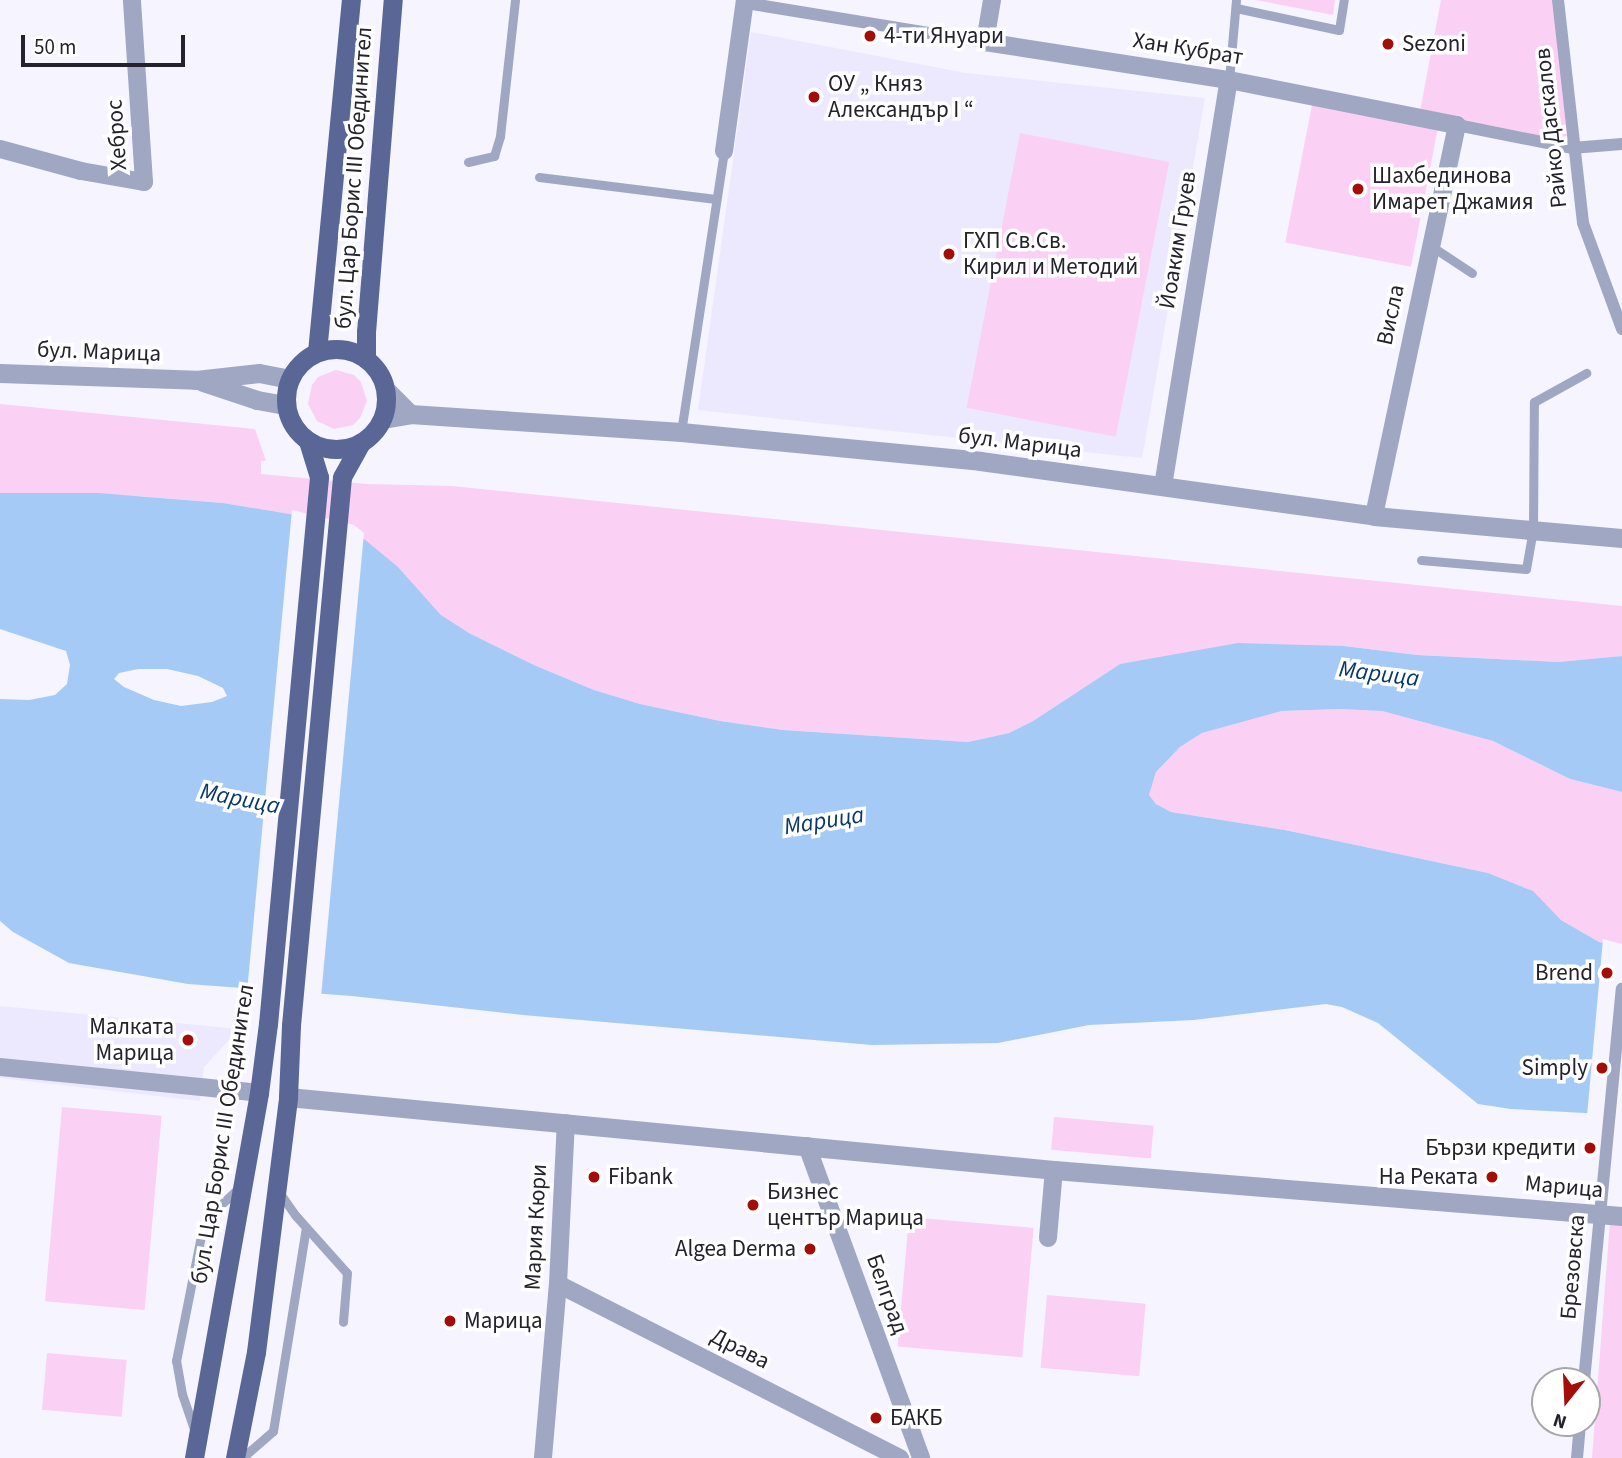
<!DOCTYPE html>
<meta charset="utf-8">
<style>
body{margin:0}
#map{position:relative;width:1622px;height:1458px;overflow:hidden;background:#f5f4ff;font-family:"Source Sans 3",sans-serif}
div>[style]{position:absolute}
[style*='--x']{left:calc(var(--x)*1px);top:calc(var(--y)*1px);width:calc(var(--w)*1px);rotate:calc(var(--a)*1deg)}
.built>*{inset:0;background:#ece9fe}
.green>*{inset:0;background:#fbd0f5;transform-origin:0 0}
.water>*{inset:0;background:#a5caf5}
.pier>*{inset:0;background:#f5f4ff}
.service>*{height:9px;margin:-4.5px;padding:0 4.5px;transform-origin:4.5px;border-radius:4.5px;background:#9fa7c3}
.pedestrian>*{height:12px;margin:-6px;padding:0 6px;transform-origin:6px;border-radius:6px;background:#9fa7c3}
.minor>*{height:18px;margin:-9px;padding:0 9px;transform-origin:9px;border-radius:9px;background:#9fa7c3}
.tertiary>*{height:19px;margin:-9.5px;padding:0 9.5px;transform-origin:9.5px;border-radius:9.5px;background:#9fa7c3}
.primary>*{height:19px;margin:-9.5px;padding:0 9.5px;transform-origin:9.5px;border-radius:9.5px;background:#5a6696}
.primary>.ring{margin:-9.5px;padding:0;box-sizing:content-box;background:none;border:19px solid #5a6696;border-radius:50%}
.pedestrian-bridge>*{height:12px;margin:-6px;padding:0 6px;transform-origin:6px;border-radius:6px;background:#9fa7c3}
.dots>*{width:19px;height:19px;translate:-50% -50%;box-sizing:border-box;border:4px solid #fff;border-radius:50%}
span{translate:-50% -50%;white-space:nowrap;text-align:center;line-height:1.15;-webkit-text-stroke:7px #fff;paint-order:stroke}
.poi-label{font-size:23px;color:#24222c}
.left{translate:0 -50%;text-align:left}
.right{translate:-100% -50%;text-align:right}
.street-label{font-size:23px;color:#24222c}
.water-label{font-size:24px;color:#073867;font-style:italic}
.north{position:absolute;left:1531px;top:1367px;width:70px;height:70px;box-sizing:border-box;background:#fff;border:2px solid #a7a7ab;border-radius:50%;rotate:198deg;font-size:19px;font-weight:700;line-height:28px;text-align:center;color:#24222c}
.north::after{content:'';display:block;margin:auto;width:24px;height:32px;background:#a40e08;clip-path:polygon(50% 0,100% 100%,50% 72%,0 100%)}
.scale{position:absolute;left:21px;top:35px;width:164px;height:32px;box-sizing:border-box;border:4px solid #24222c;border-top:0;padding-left:9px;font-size:21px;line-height:24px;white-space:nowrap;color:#24222c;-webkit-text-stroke:5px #fff;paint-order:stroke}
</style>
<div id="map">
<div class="built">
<i style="clip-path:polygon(751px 32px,966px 73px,1205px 98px,1142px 458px,698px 410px)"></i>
<i style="clip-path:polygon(0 1006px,239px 1029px,204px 1067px,200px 1101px,0 1078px)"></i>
</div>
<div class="green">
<i style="clip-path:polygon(1256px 0,1335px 0,1333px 15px)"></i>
<i style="clip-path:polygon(1441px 0,1558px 0,1572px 148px,1419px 117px)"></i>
<i style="left:1312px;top:105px;width:128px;height:140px;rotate:11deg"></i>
<i style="left:1020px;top:133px;width:152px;height:280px;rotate:11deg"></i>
<i style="clip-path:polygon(336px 370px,354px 375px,361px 382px,367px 401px,360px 418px,353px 425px,334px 429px,317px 421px,308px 404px,312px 385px,318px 377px)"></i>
<i style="clip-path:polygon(0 404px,255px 429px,266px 461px,261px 461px,261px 474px,366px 484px,452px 486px,1622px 606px,1622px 656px,1558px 662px,1417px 655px,1344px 646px,1168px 657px,1120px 664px,1033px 721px,1009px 733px,968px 742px,783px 730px,720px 721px,640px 704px,594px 690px,534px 665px,469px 633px,441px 615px,398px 567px,302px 516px,223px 503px,138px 496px,0 493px)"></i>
<i style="clip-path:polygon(1339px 709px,1382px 711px,1493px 741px,1570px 779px,1622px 792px,1622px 947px,1599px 942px,1561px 920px,1532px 891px,1488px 873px,1285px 830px,1171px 812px,1156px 804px,1149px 795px,1156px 772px,1180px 747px,1202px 733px,1282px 711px)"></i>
<i style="left:62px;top:1107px;width:100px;height:195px;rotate:5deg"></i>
<i style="left:1054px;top:1117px;width:100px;height:33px;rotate:5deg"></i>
<i style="left:909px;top:1217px;width:125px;height:130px;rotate:5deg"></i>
<i style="clip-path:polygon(1610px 1221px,1622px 1222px,1622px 1458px,1592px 1458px)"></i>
<i style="left:1047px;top:1295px;width:99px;height:73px;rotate:5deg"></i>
<i style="left:47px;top:1353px;width:80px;height:57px;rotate:5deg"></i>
</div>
<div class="water">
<i style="clip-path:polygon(evenodd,0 493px,98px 493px,223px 503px,302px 516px,352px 529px,398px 567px,441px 615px,469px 633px,534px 665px,594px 690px,640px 704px,720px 721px,783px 730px,968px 742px,1009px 733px,1033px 721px,1120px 664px,1238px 643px,1344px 646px,1417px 655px,1558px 662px,1622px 656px,1622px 792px,1570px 779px,1493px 741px,1382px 711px,1339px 709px,1282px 711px,1202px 733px,1180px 747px,1156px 772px,1149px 795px,1156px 804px,1171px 812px,1285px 830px,1488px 873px,1533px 891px,1561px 920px,1599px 942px,1622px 947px,1622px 1115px,1511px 1109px,1478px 1104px,1378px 1023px,1342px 1007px,1326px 1004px,1194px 1020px,1089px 1025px,998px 1043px,872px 1045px,523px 1015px,352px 996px,188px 984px,69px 963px,13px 932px,0 921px,0 699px,29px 700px,55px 695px,67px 684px,70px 665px,66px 651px,0 629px,0 493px,138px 669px,167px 669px,198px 676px,223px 688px,227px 696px,212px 702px,181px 706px,154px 700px,124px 687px,114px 679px,119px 673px,138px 669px)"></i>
</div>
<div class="pier">
<i style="clip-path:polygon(292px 510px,354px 525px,364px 533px,321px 997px,247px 992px)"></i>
<i style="clip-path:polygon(1603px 939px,1622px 944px,1622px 1119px,1587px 1116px)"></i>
</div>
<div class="service">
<i style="--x:1236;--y:8;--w:105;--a:12.1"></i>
<i style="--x:1339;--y:30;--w:30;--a:-81"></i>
<i style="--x:1229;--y:80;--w:80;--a:-85"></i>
<i style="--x:468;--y:162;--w:27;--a:-13"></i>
<i style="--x:494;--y:156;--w:21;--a:-73"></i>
<i style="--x:500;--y:136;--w:137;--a:-83.7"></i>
<i style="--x:539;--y:177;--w:178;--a:7.1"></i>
<i style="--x:1431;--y:246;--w:49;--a:33.4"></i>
<i style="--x:681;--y:432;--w:284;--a:-81.3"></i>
<i style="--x:1421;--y:560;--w:105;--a:4.9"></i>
<i style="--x:1526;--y:569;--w:40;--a:-80"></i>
<i style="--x:1533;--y:530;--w:128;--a:-89.6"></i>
<i style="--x:1534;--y:402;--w:60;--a:-29.1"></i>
<i style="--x:279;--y:1192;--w:29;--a:55"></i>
<i style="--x:296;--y:1216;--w:76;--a:48.2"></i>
<i style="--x:347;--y:1273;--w:49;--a:94.7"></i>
<i style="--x:195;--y:1432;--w:40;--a:-108.9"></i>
<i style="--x:182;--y:1394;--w:34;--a:-100"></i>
<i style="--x:176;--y:1361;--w:127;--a:-78.7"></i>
<i style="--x:201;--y:1236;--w:27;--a:-63"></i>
<i style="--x:213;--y:1212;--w:34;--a:-43"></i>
<i style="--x:242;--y:1458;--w:41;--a:-41.1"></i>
<i style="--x:273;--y:1431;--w:206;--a:-80.8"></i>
</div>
<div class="pedestrian">
<i style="--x:1558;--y:0;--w:224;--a:83.6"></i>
<i style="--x:1583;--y:223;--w:113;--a:69.8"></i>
<i style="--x:746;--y:3;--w:242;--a:9.3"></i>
<i style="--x:1457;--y:125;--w:117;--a:11.3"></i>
<i style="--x:1572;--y:148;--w:50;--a:-4.6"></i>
<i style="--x:1577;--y:1458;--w:35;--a:-85"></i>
</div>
<div class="minor">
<i style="--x:992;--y:0;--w:43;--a:99.5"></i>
<i style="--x:985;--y:42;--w:247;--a:8.9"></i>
<i style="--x:1229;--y:80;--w:232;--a:11.2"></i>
<i style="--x:1457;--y:125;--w:400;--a:102"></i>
<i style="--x:0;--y:149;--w:84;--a:15.2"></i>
<i style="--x:81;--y:171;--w:64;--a:9.9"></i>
<i style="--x:144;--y:182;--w:182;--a:-93.8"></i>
<i style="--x:724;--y:151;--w:152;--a:-82.1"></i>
<i style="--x:1163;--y:486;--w:411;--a:-80.8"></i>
<i style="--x:0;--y:1067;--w:260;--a:5.7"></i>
<i style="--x:807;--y:1146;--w:332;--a:69.9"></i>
<i style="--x:1048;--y:1238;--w:68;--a:-85"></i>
<i style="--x:558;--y:1284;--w:384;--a:27"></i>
<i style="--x:543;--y:1458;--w:175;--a:-85.1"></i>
<i style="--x:558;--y:1284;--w:161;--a:-87.2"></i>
</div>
<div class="tertiary">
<i style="--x:0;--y:373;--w:196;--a:2"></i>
<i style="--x:196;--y:380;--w:63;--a:-6.3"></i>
<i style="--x:259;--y:373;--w:32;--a:11"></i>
<i style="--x:203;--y:382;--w:57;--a:18.4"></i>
<i style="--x:257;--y:400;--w:29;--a:10"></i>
<i style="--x:386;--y:390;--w:34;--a:45"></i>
<i style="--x:383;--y:419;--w:27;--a:-10"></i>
<i style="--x:410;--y:414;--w:272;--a:3.8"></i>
<i style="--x:681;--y:432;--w:300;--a:5.5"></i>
<i style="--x:980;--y:461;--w:398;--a:7.9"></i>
<i style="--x:1374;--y:516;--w:249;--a:5.1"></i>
<i style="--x:288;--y:1097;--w:769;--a:5.44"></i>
<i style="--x:1054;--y:1170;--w:570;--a:4.63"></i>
</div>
<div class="primary">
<i class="ring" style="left:286px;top:349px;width:81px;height:81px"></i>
<i style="--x:317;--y:352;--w:354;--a:-84.5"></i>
<i style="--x:366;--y:359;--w:27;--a:-90"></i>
<i style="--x:366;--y:332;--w:333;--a:-85.4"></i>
<i style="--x:194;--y:1458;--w:371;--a:-79.9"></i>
<i style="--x:259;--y:1093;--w:70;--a:-82.6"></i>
<i style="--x:268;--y:1024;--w:549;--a:-84.67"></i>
<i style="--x:319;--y:477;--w:38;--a:-107"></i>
<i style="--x:235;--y:1458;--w:108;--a:-78.8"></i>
<i style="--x:256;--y:1352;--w:257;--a:-82.8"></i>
<i style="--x:288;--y:1097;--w:72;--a:-87.6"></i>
<i style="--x:291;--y:1025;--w:550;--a:-84.68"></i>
<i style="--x:342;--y:477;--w:38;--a:-61"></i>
</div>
<div class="pedestrian-bridge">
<i style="--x:1584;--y:1381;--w:394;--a:-84.5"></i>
</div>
<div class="dots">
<i style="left:870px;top:36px;background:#a40e08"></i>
<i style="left:1388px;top:44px;background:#a40e08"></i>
<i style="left:814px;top:97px;background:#a40e08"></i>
<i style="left:1358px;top:189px;background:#a40e08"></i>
<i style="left:949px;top:254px;background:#a40e08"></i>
<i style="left:1607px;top:973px;background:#a40e08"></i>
<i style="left:188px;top:1040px;background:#a40e08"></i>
<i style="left:1602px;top:1068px;background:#a40e08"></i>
<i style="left:1590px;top:1148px;background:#a40e08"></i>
<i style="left:594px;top:1177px;background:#a40e08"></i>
<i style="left:1492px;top:1177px;background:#a40e08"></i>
<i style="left:753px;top:1205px;background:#a40e08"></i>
<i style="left:810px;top:1249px;background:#a40e08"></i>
<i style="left:450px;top:1321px;background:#a40e08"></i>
<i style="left:876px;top:1418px;background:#a40e08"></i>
</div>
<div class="poi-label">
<span class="left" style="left:884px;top:36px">4-ти Януари</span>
<span class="left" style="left:1402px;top:44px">Sezoni</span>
<span class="left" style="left:828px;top:97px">ОУ „ Княз<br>Александър I “</span>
<span class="left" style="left:1372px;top:189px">Шахбединова<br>Имарет Джамия</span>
<span class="left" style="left:963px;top:254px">ГХП Св.Св.<br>Кирил и Методий</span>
<span class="right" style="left:1593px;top:973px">Brend</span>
<span class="right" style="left:174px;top:1040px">Малката<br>Марица</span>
<span class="right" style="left:1588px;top:1068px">Simply</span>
<span class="right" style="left:1576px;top:1148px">Бързи кредити</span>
<span class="left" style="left:608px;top:1177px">Fibank</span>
<span class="right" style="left:1478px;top:1177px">На Реката</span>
<span class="left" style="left:767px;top:1205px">Бизнес<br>център Марица</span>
<span class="right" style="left:796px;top:1249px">Algea Derma</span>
<span class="left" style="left:464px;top:1321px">Марица</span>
<span class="left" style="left:890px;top:1418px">БАКБ</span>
</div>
<div class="street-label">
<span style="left:1188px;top:49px;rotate:9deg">Хан Кубрат</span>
<span style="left:1551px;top:128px;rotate:-96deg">Райко Даскалов</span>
<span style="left:117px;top:135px;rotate:-94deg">Хеброс</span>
<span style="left:354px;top:178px;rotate:-86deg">бул. Цар Борис III Обединител</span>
<span style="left:1178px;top:240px;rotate:-81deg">Йоаким Груев</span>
<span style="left:1391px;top:315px;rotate:-78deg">Висла</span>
<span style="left:99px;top:352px;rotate:2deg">бул. Марица</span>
<span style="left:1020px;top:443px;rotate:7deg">бул. Марица</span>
<span style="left:223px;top:1134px;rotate:-81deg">бул. Цар Борис III Обединител</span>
<span style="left:1564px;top:1187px;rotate:5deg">Марица</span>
<span style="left:536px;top:1227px;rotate:-87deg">Мария Кюри</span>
<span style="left:1573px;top:1267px;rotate:-85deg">Брезовска</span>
<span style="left:887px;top:1294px;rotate:70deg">Белград</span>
<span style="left:740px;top:1349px;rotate:27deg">Драва</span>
</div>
<div class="water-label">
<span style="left:1379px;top:674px;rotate:7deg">Марица</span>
<span style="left:240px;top:799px;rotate:11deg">Марица</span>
<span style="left:824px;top:821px;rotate:-9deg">Марица</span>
</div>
<div class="north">N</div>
<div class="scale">50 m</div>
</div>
